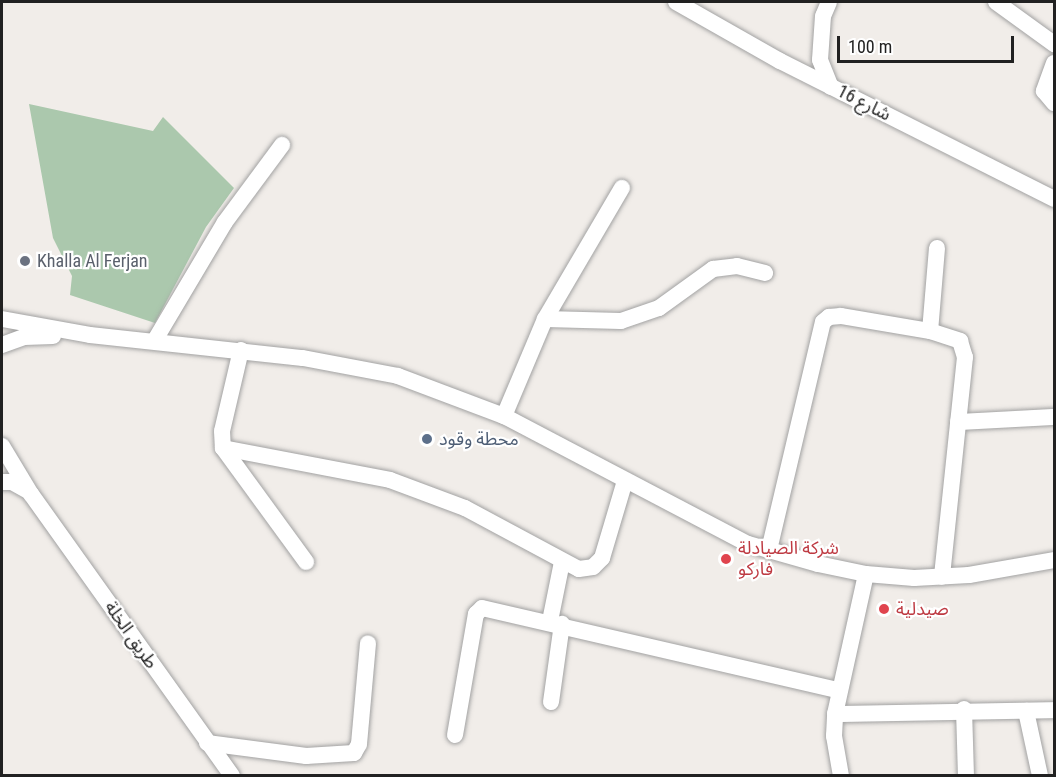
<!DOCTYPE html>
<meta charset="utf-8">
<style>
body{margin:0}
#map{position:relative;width:1056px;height:777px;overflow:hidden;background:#f1ede9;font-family:"Roboto Condensed","Noto Sans Arabic",sans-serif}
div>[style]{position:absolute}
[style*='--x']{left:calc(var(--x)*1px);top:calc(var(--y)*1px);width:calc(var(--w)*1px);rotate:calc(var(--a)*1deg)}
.cemetery>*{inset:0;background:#abc8ad}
.roads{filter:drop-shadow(0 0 2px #a2a2a2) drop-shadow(0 0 2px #a2a2a2)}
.minor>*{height:16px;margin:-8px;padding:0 8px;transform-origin:8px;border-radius:8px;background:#fff}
.dots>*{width:16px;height:16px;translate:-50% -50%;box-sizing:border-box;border:3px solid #fff;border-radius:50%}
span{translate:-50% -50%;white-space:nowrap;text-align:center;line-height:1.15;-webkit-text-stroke:4.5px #fff;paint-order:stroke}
.street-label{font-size:18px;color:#212121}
.worship-label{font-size:18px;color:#5b616d}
.left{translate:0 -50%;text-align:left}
.service-label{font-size:18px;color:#4e5e75}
.health-label{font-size:18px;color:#be3a42}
.frame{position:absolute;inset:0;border:3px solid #212121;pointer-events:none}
.scale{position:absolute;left:837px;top:36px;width:177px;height:27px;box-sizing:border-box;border:3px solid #212121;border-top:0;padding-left:8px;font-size:18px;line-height:21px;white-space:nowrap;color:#212121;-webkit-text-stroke:4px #fff;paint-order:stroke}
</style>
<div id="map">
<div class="cemetery">
<i style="clip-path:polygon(29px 104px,153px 131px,163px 117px,234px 188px,206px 227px,155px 323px,70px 295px,72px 276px,53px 238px)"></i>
</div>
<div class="roads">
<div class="minor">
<i style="--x:676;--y:2;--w:120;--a:29.6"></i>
<i style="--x:780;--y:61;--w:307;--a:26.7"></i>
<i style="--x:829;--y:2;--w:15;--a:113"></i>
<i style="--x:823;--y:16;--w:44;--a:93.9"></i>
<i style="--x:820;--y:60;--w:29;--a:68"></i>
<i style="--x:996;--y:2;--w:72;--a:35.9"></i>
<i style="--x:1054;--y:63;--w:30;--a:110"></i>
<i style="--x:1044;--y:91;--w:16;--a:50"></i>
<i style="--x:937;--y:248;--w:83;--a:94.8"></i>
<i style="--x:930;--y:331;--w:32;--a:18"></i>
<i style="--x:960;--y:341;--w:17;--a:73"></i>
<i style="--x:965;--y:357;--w:221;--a:96"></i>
<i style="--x:2;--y:319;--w:89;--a:10.3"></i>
<i style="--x:90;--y:335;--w:214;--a:6.2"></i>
<i style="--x:303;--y:358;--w:97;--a:10.7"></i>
<i style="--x:398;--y:376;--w:113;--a:20.7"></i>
<i style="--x:504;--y:416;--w:276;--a:27.7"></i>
<i style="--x:748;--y:544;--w:73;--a:15.9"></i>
<i style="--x:818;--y:564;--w:49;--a:11.8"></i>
<i style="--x:866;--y:574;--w:48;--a:4.8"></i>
<i style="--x:914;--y:578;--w:55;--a:-3.1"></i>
<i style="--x:969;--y:575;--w:86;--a:-10"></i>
<i style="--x:545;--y:319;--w:76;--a:1.5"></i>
<i style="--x:621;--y:321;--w:40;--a:-18.9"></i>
<i style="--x:659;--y:308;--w:67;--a:-35.8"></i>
<i style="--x:713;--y:269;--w:24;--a:-7"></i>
<i style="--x:737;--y:266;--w:29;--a:14"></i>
<i style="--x:155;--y:340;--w:137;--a:-59.3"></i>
<i style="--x:225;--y:222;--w:96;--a:-53.5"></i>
<i style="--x:2;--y:345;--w:23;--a:-20"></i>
<i style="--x:24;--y:337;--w:29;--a:-2"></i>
<i style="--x:241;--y:350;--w:83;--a:103.2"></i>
<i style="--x:222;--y:431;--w:17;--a:87"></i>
<i style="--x:223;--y:448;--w:141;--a:53.9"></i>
<i style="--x:504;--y:416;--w:105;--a:-67.1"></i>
<i style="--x:545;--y:319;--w:152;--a:-59.6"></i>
<i style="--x:958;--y:422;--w:96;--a:-3"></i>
<i style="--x:2;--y:446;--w:56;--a:58.9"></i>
<i style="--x:31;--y:494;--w:346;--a:54.5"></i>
<i style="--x:223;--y:448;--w:170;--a:10.8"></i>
<i style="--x:390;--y:480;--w:80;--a:20.5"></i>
<i style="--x:465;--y:508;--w:129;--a:28.2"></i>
<i style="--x:579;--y:569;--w:14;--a:-8"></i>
<i style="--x:593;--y:567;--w:13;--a:-45"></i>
<i style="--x:602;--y:558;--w:80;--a:-73.4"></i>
<i style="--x:2;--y:482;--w:10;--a:0"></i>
<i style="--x:12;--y:482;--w:18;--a:29"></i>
<i style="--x:769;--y:550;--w:234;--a:-76.7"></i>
<i style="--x:823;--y:322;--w:8;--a:-40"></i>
<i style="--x:829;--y:317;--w:12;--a:-5"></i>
<i style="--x:841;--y:316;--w:90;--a:9.6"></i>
<i style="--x:550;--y:621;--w:60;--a:-78.5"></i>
<i style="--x:551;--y:702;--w:79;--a:-82"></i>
<i style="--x:964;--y:709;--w:67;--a:88.3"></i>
<i style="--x:1026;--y:711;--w:66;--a:77.8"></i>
<i style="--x:835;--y:714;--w:219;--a:-1"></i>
<i style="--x:455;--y:735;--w:123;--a:-80.2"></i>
<i style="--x:476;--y:614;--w:8;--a:-45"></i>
<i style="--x:482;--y:608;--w:365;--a:13"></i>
<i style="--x:207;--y:743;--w:100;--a:7.5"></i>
<i style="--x:306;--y:756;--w:48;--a:-3.6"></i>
<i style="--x:354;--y:753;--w:10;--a:-61"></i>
<i style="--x:359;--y:744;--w:101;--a:-84.9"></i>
<i style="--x:841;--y:776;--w:41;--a:-99.9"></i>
<i style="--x:834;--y:736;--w:22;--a:-87"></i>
<i style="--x:835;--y:714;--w:143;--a:-77.5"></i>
</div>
</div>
<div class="dots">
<i style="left:25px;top:261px;background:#6b7280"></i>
<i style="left:427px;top:439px;background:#5c6f8a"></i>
<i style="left:726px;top:559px;background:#e0444e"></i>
<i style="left:884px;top:609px;background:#e0444e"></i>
</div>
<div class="street-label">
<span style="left:864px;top:103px;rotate:27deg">شارع 16</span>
<span style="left:131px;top:635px;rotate:55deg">طريق الخلة</span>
</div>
<div class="worship-label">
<span class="left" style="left:37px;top:261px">Khalla Al Ferjan</span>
</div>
<div class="service-label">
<span class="left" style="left:439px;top:439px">محطة وقود</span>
</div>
<div class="health-label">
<span class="left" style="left:738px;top:559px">شركة الصيادلة<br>فاركو</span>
<span class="left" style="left:896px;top:609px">صيدلية</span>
</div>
<div class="frame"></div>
<div class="scale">100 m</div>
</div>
